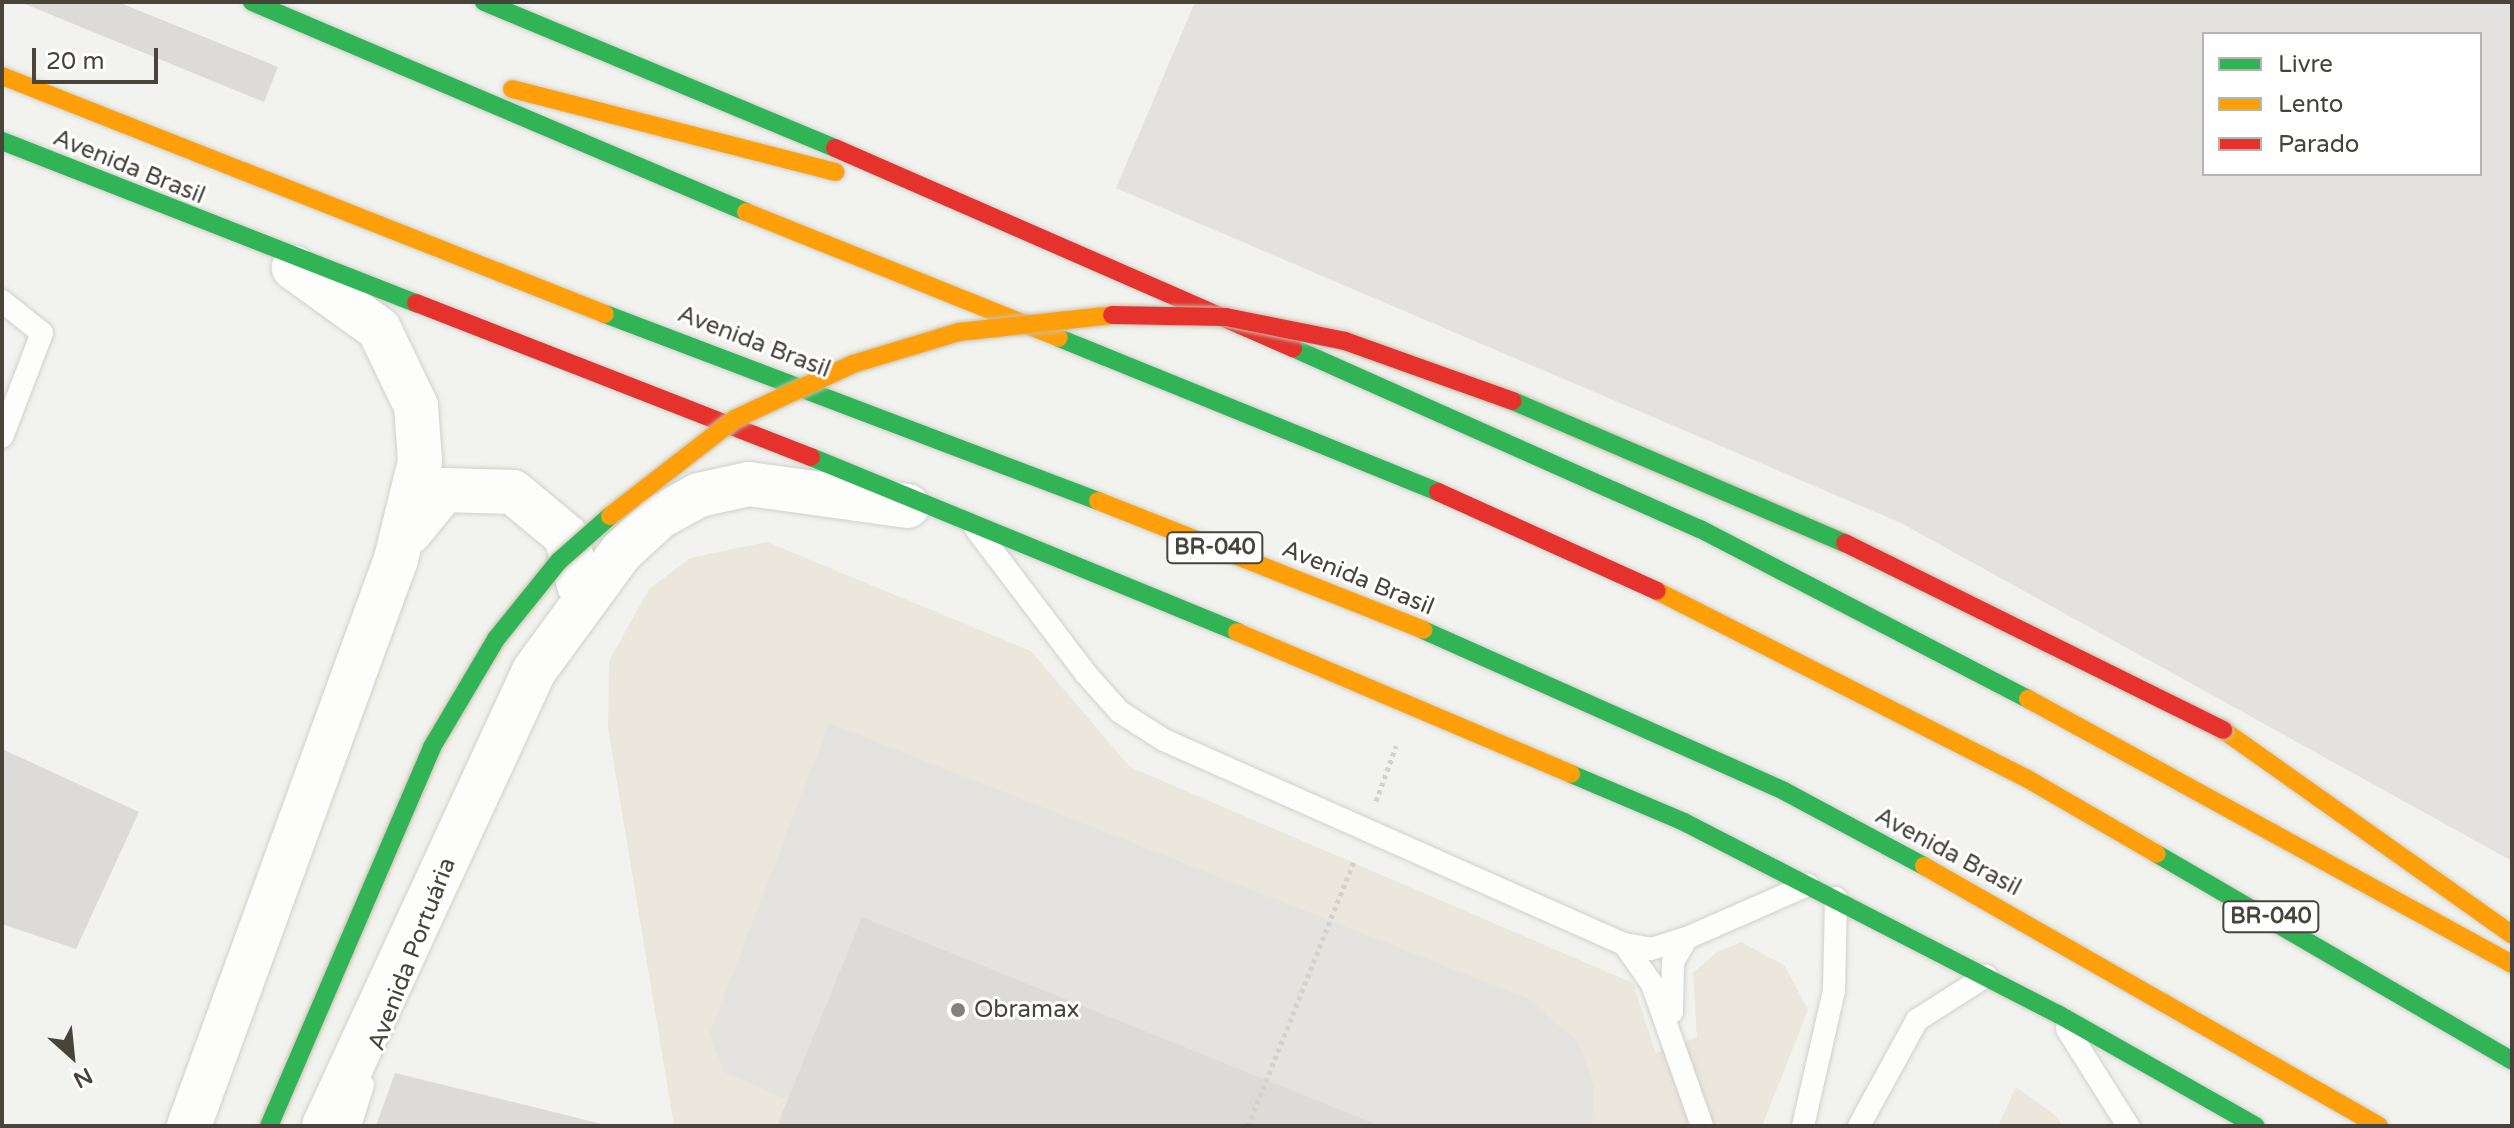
<!DOCTYPE html>
<meta charset="utf-8">
<style>
body{margin:0}
#map{position:relative;width:2514px;height:1128px;overflow:hidden;background:#f2f2ee;font-family:"Varela Round",sans-serif}
div>[style]{position:absolute}
[style*='--x']{left:calc(var(--x)*1px);top:calc(var(--y)*1px);width:calc(var(--w)*1px);rotate:calc(var(--a)*1deg)}
.commercial>*{inset:0;background:#ece7dd}
.industrial>*{inset:0;background:#e4e2de}
.parking>*{inset:0;background:#e4e3df}
.building>*{inset:0;background:#dcdbd7}
.path>*{height:5px;margin-top:-2.5px;transform-origin:0;background:repeating-linear-gradient(90deg,#d2d2cc 0 4px,transparent 0 8px)}
.roads{filter:drop-shadow(0 0 2px #d0d0cc) drop-shadow(0 0 2px #d0d0cc)}
.lane>*{height:22px;margin:-11px;padding:0 11px;transform-origin:11px;border-radius:11px;background:#fdfdfc}
.street>*{height:44px;margin:-22px;padding:0 22px;transform-origin:22px;border-radius:22px;background:#fdfdfc}
.fast>*{height:18px;margin:-9px;padding:0 9px;transform-origin:9px;border-radius:9px;background:#30b455}
.slow>*{height:18px;margin:-9px;padding:0 9px;transform-origin:9px;border-radius:9px;background:#ff9f0a}
.jam>*{height:18px;margin:-9px;padding:0 9px;transform-origin:9px;border-radius:9px;background:#e5322d}
.bridges{filter:drop-shadow(0 0 2px #c7c0ad) drop-shadow(0 0 2px #c7c0ad)}
.fast-bridge>*{height:18px;margin:-9px;padding:0 9px;transform-origin:9px;border-radius:9px;background:#30b455}
.slow-bridge>*{height:18px;margin:-9px;padding:0 9px;transform-origin:9px;border-radius:9px;background:#ff9f0a}
.jam-bridge>*{height:18px;margin:-9px;padding:0 9px;transform-origin:9px;border-radius:9px;background:#e5322d}
.dots>*{width:22px;height:22px;translate:-50% -50%;box-sizing:border-box;border:4px solid #fff;border-radius:50%}
span{translate:-50% -50%;white-space:nowrap;text-align:center;line-height:1.15;-webkit-text-stroke:6px #fff;paint-order:stroke}
.shield-label span{padding:2px 6px;background:#fff;border:2px solid;border-radius:6px;-webkit-text-stroke-width:0}
.shield-label{font-size:22px;color:#48443b;font-weight:700}
.street-label{font-size:24px;color:#48443b}
.poi-label{font-size:24px;color:#48443b}
.left{translate:0 -50%;text-align:left}
.frame{position:absolute;inset:0;border:4px solid #48443b;pointer-events:none}
.legend{position:absolute;left:2202px;top:32px;width:280px;height:144px;box-sizing:border-box;background:#fff;border:2px solid #b6b4b1;margin:0;padding:10px 14px;list-style:none;font-size:24px;color:#48443b}
.legend li{display:flex;align-items:center;gap:16px;height:40px}
.legend b{width:40px;border:2px solid #b6b4b1}
.north{position:absolute;left:32px;top:1016px;width:80px;height:80px;-webkit-text-stroke:6px #fff;paint-order:stroke;rotate:153deg;font-size:22px;font-weight:700;line-height:32px;text-align:center;color:#48443b}
.north::after{content:'';display:block;margin:auto;width:28px;height:36px;background:#48443b;clip-path:polygon(50% 0,100% 100%,50% 72%,0 100%)}
.scale{position:absolute;left:32px;top:48px;width:126px;height:36px;box-sizing:border-box;border:4px solid #48443b;border-top:0;padding-left:10px;font-size:24px;line-height:28px;white-space:nowrap;color:#48443b;-webkit-text-stroke:6px #fff;paint-order:stroke}
</style>
<div id="map">
<div class="commercial">
<i style="clip-path:polygon(767px 542px,1031px 651px,1130px 767px,1633px 983px,1656px 1053px,1697px 1037px,1693px 973px,1717px 952px,1741px 942px,1785px 966px,1808px 1010px,1762px 1126px,674px 1126px,608px 728px,609px 661px,649px 589px,690px 558px)"></i>
<i style="clip-path:polygon(2016px 1087px,2056px 1116px,2063px 1126px,1998px 1126px)"></i>
</div>
<div class="industrial">
<i style="clip-path:polygon(evenodd,1195px 2px,2512px 2px,2512px 861px,1901px 523px,1116px 188px,1195px 2px,2204px 34px,2480px 34px,2480px 174px,2204px 174px,2204px 34px)"></i>
</div>
<div class="parking">
<i style="clip-path:polygon(829px 723px,1529px 999px,1578px 1042px,1594px 1086px,1592px 1126px,846px 1126px,724px 1072px,710px 1033px)"></i>
</div>
<div class="building">
<i style="clip-path:polygon(20px 2px,118px 2px,278px 67px,264px 102px)"></i>
<i style="clip-path:polygon(2px 749px,139px 812px,76px 949px,2px 924px)"></i>
<i style="clip-path:polygon(862px 917px,1380px 1126px,777px 1126px)"></i>
<i style="clip-path:polygon(395px 1073px,606px 1125px,606px 1126px,376px 1126px)"></i>
</div>
<div class="path">
<i style="--x:1376;--y:801;--w:59;--a:-70"></i>
<i style="--x:1248;--y:1126;--w:288;--a:-68.2"></i>
</div>
<div class="roads">
<div class="lane">
<i style="--x:2;--y:301;--w:51;--a:38.7"></i>
<i style="--x:42;--y:333;--w:111;--a:111"></i>
<i style="--x:976;--y:529;--w:182;--a:52.8"></i>
<i style="--x:1086;--y:674;--w:51;--a:48.2"></i>
<i style="--x:1120;--y:712;--w:52;--a:32.5"></i>
<i style="--x:1164;--y:740;--w:503;--a:23.92"></i>
<i style="--x:1624;--y:944;--w:27;--a:10"></i>
<i style="--x:1651;--y:949;--w:38;--a:-17"></i>
<i style="--x:1687;--y:938;--w:132;--a:-23.7"></i>
<i style="--x:1624;--y:944;--w:49;--a:55"></i>
<i style="--x:1652;--y:984;--w:151;--a:70.6"></i>
<i style="--x:1672;--y:1012;--w:50;--a:-88.9"></i>
<i style="--x:1673;--y:962;--w:28;--a:-60"></i>
<i style="--x:2067;--y:1029;--w:115;--a:57.8"></i>
<i style="--x:350;--y:1126;--w:43;--a:-72.4"></i>
<i style="--x:1803;--y:1126;--w:139;--a:-77.1"></i>
<i style="--x:1834;--y:991;--w:93;--a:-88.8"></i>
<i style="--x:1859;--y:1126;--w:121;--a:-61.3"></i>
<i style="--x:1917;--y:1020;--w:82;--a:-32.5"></i>
</div>
<div class="street">
<i style="--x:410;--y:532;--w:54;--a:-51"></i>
<i style="--x:444;--y:490;--w:69;--a:1.7"></i>
<i style="--x:513;--y:492;--w:69;--a:39.7"></i>
<i style="--x:566;--y:536;--w:51;--a:75.1"></i>
<i style="--x:189;--y:1126;--w:604;--a:-69.94"></i>
<i style="--x:396;--y:559;--w:101;--a:-76.2"></i>
<i style="--x:420;--y:461;--w:55;--a:-94.2"></i>
<i style="--x:416;--y:406;--w:85;--a:-115.7"></i>
<i style="--x:379;--y:329;--w:105;--a:-144.3"></i>
<i style="--x:324;--y:1126;--w:501;--a:-65.22"></i>
<i style="--x:534;--y:671;--w:147;--a:-53.8"></i>
<i style="--x:621;--y:552;--w:52;--a:-42.6"></i>
<i style="--x:659;--y:517;--w:46;--a:-28.8"></i>
<i style="--x:699;--y:495;--w:51;--a:-12.4"></i>
<i style="--x:749;--y:484;--w:160;--a:7.9"></i>
</div>
<div class="fast">
<i style="--x:252;--y:2;--w:537;--a:23.03"></i>
<i style="--x:484;--y:2;--w:380;--a:22.6"></i>
<i style="--x:2;--y:141;--w:445;--a:21.4"></i>
<i style="--x:605;--y:314;--w:527;--a:20.77"></i>
<i style="--x:1059;--y:338;--w:409;--a:22.1"></i>
<i style="--x:1293;--y:348;--w:445;--a:24"></i>
<i style="--x:1700;--y:529;--w:369;--a:27.4"></i>
<i style="--x:811;--y:457;--w:461;--a:22.3"></i>
<i style="--x:1423;--y:630;--w:395;--a:24"></i>
<i style="--x:1784;--y:791;--w:159;--a:28.2"></i>
<i style="--x:1571;--y:774;--w:123;--a:23"></i>
<i style="--x:1684;--y:822;--w:420;--a:27.2"></i>
<i style="--x:2058;--y:1014;--w:227;--a:29.5"></i>
<i style="--x:2157;--y:854;--w:411;--a:30.2"></i>
</div>
<div class="slow">
<i style="--x:2;--y:76;--w:648;--a:21.54"></i>
<i style="--x:512;--y:89;--w:334;--a:14.4"></i>
<i style="--x:746;--y:212;--w:337;--a:21.9"></i>
<i style="--x:1098;--y:501;--w:350;--a:21.6"></i>
<i style="--x:1657;--y:591;--w:414;--a:26.9"></i>
<i style="--x:2026;--y:778;--w:151;--a:30.1"></i>
<i style="--x:1237;--y:632;--w:363;--a:23"></i>
<i style="--x:2028;--y:699;--w:552;--a:28.7"></i>
<i style="--x:2223;--y:730;--w:354;--a:35.3"></i>
<i style="--x:1924;--y:866;--w:524;--a:29.74"></i>
</div>
<div class="jam">
<i style="--x:835;--y:148;--w:500;--a:23.6"></i>
<i style="--x:416;--y:303;--w:424;--a:21.3"></i>
<i style="--x:1438;--y:492;--w:240;--a:24.3"></i>
</div>
</div>
<div class="bridges">
<div class="fast-bridge">
<i style="--x:1513;--y:401;--w:361;--a:23.2"></i>
<i style="--x:269;--y:1126;--w:413;--a:-66.7"></i>
<i style="--x:432;--y:747;--w:126;--a:-59.3"></i>
<i style="--x:496;--y:639;--w:100;--a:-51.1"></i>
<i style="--x:559;--y:561;--w:68;--a:-41.4"></i>
</div>
<div class="slow-bridge">
<i style="--x:610;--y:516;--w:158;--a:-37.8"></i>
<i style="--x:735;--y:419;--w:130;--a:-25"></i>
<i style="--x:853;--y:364;--w:111;--a:-16.8"></i>
<i style="--x:959;--y:332;--w:154;--a:-6.3"></i>
</div>
<div class="jam-bridge">
<i style="--x:1112;--y:315;--w:114;--a:1"></i>
<i style="--x:1226;--y:317;--w:121;--a:11.4"></i>
<i style="--x:1345;--y:341;--w:178;--a:19.7"></i>
<i style="--x:1845;--y:543;--w:422;--a:26.3"></i>
</div>
</div>
<div class="dots">
<i style="left:958px;top:1010px;background:#84817a"></i>
</div>
<div class="shield-label">
<span style="left:1215px;top:548px">BR-040</span>
<span style="left:2271px;top:917px">BR-040</span>
</div>
<div class="street-label">
<span style="left:129px;top:167px;rotate:22deg">Avenida Brasil</span>
<span style="left:754px;top:342px;rotate:21deg">Avenida Brasil</span>
<span style="left:1358px;top:578px;rotate:22deg">Avenida Brasil</span>
<span style="left:1948px;top:852px;rotate:28deg">Avenida Brasil</span>
<span style="left:412px;top:954px;rotate:-69deg">Avenida Portuária</span>
</div>
<div class="poi-label">
<span class="left" style="left:974px;top:1010px">Obramax</span>
</div>
<div class="frame"></div>
<ul class="legend">
<li><b style="height:10px;background:#30b455"></b>Livre</li>
<li><b style="height:10px;background:#ff9f0a"></b>Lento</li>
<li><b style="height:10px;background:#e5322d"></b>Parado</li>
</ul>
<div class="north">N</div>
<div class="scale">20 m</div>
</div>
